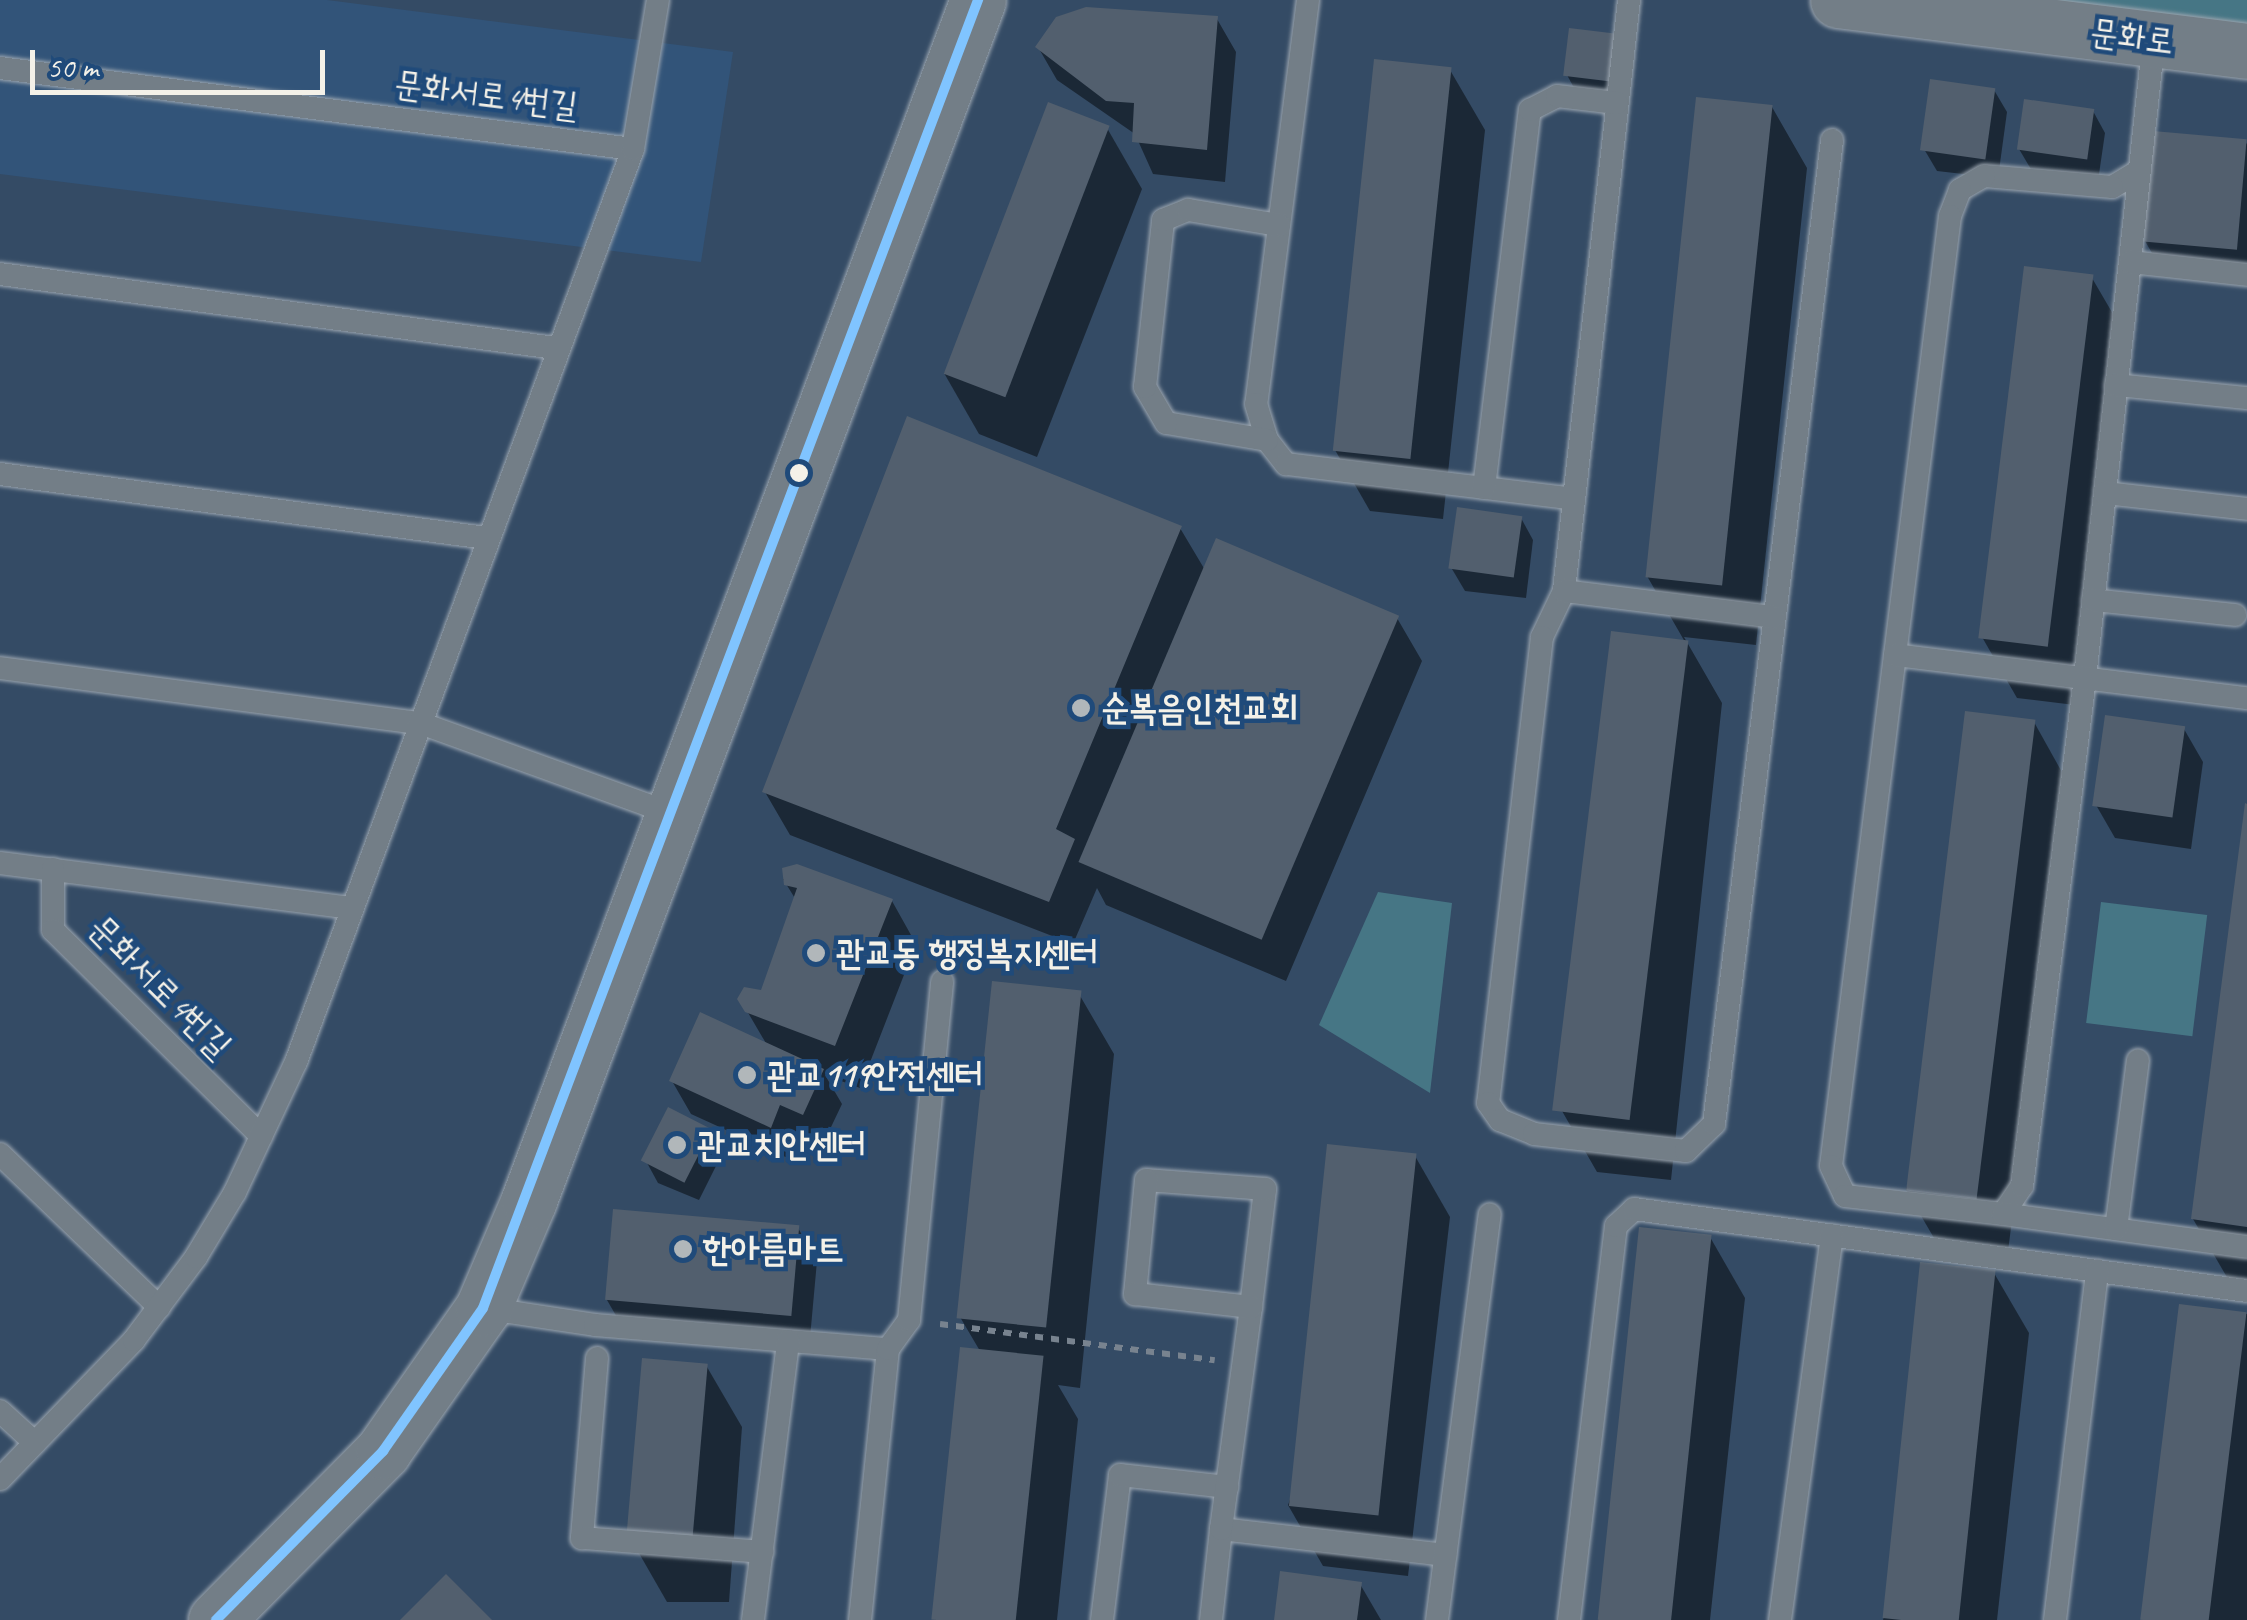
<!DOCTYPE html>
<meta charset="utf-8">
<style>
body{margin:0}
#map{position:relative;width:2247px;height:1620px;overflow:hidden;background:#344b65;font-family:Caveat,"Poor Story",sans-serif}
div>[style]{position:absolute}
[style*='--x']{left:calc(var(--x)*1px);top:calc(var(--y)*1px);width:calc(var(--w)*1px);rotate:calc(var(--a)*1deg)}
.built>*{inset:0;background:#325479}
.green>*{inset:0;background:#467685;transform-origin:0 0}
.shadow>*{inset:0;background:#0007}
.building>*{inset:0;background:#525f6e;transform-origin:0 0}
.path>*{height:6px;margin-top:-3px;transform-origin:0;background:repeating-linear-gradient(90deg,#78838f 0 8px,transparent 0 16px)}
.roads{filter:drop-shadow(0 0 2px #9ba5af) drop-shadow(0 0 2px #9ba5af)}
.service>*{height:22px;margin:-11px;padding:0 11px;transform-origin:11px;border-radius:11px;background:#737e87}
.secondary>*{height:55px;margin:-27.5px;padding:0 27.5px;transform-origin:27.5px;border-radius:27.5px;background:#737e87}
.bus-1>*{height:10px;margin:-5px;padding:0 5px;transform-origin:5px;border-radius:5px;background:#80c4ff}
.dots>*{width:28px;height:28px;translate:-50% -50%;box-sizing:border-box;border:5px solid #1f4a7a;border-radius:50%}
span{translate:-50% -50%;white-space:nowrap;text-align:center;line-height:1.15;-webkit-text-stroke:9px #1f4a7a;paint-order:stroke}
.street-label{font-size:35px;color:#f4f1e8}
.poi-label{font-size:35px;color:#f4f1e8;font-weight:700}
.left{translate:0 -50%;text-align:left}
.scale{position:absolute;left:30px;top:50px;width:295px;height:45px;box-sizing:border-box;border:5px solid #f4f1e8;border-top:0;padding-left:12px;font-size:30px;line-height:35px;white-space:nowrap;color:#f4f1e8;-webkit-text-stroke:8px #1f4a7a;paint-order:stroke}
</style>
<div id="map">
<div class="built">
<i style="clip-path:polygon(0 0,327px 0,733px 52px,701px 262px,0 174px)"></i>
</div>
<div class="green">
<i style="clip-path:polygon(1840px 0,2247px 0,2247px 51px)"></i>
<i style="clip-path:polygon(1378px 892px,1452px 903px,1430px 1093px,1319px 1025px)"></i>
<i style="left:2101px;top:902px;width:107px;height:122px;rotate:7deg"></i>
</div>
<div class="shadow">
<i style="clip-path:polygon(1217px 19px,1236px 52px,1225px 182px,1153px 174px,1135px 134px,1057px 80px,1038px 47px)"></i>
<i style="clip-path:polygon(1615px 36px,1623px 102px,1579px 97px,1567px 75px)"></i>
<i style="clip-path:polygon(1450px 70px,1485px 130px,1443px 519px,1370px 511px,1335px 450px)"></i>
<i style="clip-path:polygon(1994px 90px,2007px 112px,1998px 178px,1937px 171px,1924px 149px)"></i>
<i style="clip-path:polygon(1772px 107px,1807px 168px,1756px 645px,1684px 637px,1722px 703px,1671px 1180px,1597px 1172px,1562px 1111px,1685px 642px,1647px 576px)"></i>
<i style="clip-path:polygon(2093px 111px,2105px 133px,2098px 181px,2032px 171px,2019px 149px)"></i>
<i style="clip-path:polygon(1107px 128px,1142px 189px,1037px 457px,979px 434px,944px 373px)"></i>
<i style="clip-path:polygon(2247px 143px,2247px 282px,2164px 274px,2145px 241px)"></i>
<i style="clip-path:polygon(2092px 278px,2127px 338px,2083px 706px,2017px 698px,1982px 637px)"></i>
<i style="clip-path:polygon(1521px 518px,1533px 540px,1526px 598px,1465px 591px,1452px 569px)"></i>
<i style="clip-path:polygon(1180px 528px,1205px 570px,1397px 618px,1422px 661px,1286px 981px,1106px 905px,1097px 888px,1073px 944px,790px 835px,765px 792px)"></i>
<i style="clip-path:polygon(2034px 722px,2068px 783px,2007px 1259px,1941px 1250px,1906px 1190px)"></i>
<i style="clip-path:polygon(2184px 729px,2203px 762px,2191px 849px,2115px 838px,2096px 805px)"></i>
<i style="clip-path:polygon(2247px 805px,2247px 1282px,2228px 1279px,2193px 1219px)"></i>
<i style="clip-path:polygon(783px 879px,892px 901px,916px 944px,860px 1088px,825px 1075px,842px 1104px,822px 1146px,799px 1137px,790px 1159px,691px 1114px,672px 1081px,767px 1045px,740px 999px,763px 993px,796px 900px)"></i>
<i style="clip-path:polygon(1079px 994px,1114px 1054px,1080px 1388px,1058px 1385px,1078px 1419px,1057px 1620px,935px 1620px,980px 1351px,960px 1317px)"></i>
<i style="clip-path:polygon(711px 1131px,723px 1152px,699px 1200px,658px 1183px,646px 1161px)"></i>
<i style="clip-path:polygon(1415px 1156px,1450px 1217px,1408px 1576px,1323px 1566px,1288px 1505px)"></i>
<i style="clip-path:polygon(798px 1228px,817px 1261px,809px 1349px,626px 1333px,607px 1300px)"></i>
<i style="clip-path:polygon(1710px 1237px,1745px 1298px,1710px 1620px,1599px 1620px)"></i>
<i style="clip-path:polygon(1994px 1273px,2029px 1333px,1997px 1620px,1883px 1620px)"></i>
<i style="clip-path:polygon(2181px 1306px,2247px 1314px,2247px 1620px,2145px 1620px)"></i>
<i style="clip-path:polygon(707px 1367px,742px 1427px,729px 1602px,667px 1602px,632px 1541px)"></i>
<i style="clip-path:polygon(1360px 1584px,1381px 1620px,1277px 1620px)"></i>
</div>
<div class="building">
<i style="clip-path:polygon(1086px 7px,1218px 16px,1207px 150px,1132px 142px,1134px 103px,1106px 101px,1035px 47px,1056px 17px)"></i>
<i style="left:1569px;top:28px;width:48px;height:48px;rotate:7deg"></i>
<i style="left:1374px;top:59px;width:78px;height:394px;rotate:6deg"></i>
<i style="left:1930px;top:79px;width:66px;height:72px;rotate:8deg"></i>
<i style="left:1696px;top:97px;width:77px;height:483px;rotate:6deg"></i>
<i style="left:2024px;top:99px;width:71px;height:51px;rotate:8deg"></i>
<i style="left:1048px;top:102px;width:66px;height:291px;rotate:21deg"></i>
<i style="left:2153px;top:131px;width:94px;height:111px;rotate:5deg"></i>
<i style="left:2024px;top:266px;width:70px;height:375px;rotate:7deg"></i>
<i style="clip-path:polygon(907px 416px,1182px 526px,1056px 829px,1075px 839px,1049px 902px,762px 792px)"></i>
<i style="left:1457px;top:507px;width:66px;height:62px;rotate:8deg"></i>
<i style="left:1216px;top:538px;width:199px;height:352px;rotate:23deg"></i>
<i style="left:1611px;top:631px;width:78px;height:483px;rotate:7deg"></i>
<i style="left:1965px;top:711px;width:71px;height:483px;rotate:7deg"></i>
<i style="left:2105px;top:715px;width:81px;height:92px;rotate:8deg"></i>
<i style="clip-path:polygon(2245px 803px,2247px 804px,2247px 1227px,2191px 1219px)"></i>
<i style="clip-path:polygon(797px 864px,893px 899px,835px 1046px,745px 1012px,737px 999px,744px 987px,761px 990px,797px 888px,784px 885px,782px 868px)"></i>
<i style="left:992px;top:981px;width:90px;height:339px;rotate:6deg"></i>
<i style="clip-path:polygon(700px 1012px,824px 1069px,803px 1115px,780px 1105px,771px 1128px,669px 1081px)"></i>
<i style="left:668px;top:1107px;width:49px;height:60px;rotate:27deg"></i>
<i style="left:1327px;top:1144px;width:90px;height:364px;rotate:6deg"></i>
<i style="left:613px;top:1209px;width:187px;height:91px;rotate:5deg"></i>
<i style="left:1639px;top:1227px;width:73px;height:395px;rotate:6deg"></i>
<i style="left:1920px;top:1262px;width:76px;height:358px;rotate:6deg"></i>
<i style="left:2179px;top:1304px;width:68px;height:318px;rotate:7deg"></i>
<i style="left:960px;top:1347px;width:84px;height:274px;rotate:6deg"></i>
<i style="left:642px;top:1358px;width:66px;height:184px;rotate:5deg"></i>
<i style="clip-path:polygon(1280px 1571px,1362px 1582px,1357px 1620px,1274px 1620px)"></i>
<i style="clip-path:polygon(446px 1574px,492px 1620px,400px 1620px)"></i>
</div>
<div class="path">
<i style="--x:940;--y:1324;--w:277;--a:7.5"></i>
</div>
<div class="roads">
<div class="service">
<i style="--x:1308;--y:0;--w:407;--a:97.3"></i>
<i style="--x:1256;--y:404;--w:38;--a:73"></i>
<i style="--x:1267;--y:440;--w:31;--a:52"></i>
<i style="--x:1286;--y:464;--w:290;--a:6.9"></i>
<i style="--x:1629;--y:0;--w:595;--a:96.28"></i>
<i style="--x:1564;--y:591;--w:51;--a:115.6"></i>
<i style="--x:1542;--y:637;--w:469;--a:96.6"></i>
<i style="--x:1488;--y:1103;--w:21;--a:55"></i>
<i style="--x:1500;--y:1120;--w:37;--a:22"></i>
<i style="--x:1534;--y:1134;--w:153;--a:6.4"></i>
<i style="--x:1686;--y:1151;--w:39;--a:-44"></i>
<i style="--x:1714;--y:1124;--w:991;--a:-83.16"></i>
<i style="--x:0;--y:68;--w:638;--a:7.29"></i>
<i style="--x:2139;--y:171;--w:31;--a:149"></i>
<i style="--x:2112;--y:187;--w:128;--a:-175.1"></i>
<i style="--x:1984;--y:176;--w:28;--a:150"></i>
<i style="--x:1960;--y:190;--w:28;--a:111"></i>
<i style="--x:1950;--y:216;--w:957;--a:97.14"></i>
<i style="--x:1831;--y:1166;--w:33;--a:65"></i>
<i style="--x:1845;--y:1196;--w:159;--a:6.5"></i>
<i style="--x:2003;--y:1214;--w:34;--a:-56"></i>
<i style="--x:2022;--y:1186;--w:512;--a:-82.93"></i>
<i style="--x:2085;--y:678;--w:643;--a:-83.84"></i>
<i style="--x:2130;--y:262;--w:118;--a:6.3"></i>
<i style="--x:0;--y:274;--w:560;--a:7.59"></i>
<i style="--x:2116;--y:385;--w:132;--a:5.7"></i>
<i style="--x:1267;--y:440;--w:102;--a:-170.4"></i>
<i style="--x:1166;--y:423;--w:42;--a:-120.3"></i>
<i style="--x:1145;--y:387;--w:168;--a:-83.8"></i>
<i style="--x:1163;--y:220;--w:27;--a:-22"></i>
<i style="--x:1188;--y:210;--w:92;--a:9.4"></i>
<i style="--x:0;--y:474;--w:491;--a:7.5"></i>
<i style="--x:1484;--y:488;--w:381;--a:-83.1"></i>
<i style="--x:1530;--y:110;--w:30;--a:-27"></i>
<i style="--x:1557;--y:96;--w:60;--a:6.7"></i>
<i style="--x:2105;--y:493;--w:143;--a:6.4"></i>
<i style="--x:1564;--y:591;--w:211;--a:7.1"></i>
<i style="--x:2093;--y:600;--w:143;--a:6"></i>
<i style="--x:1895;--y:655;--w:355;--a:7"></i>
<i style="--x:0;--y:668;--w:424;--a:7.5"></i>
<i style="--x:420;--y:723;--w:269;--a:19.8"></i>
<i style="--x:0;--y:863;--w:355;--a:7.3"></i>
<i style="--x:53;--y:869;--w:61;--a:90"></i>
<i style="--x:53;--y:930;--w:293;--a:44.7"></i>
<i style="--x:0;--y:1154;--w:221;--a:43.9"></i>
<i style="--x:2003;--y:1214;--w:246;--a:7.7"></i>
<i style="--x:2116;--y:1229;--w:170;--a:-82.6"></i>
<i style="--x:483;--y:1308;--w:113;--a:8.6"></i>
<i style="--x:595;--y:1325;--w:294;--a:4.7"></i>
<i style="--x:597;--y:1358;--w:181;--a:94.8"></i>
<i style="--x:582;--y:1538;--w:181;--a:4.4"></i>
<i style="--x:0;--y:1411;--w:47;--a:42.4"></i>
<i style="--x:0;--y:1479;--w:193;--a:-46"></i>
<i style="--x:134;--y:1340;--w:104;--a:-53.2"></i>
<i style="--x:196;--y:1257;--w:76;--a:-59"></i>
<i style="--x:235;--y:1192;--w:144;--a:-64.9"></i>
<i style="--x:296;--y:1062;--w:973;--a:-69.74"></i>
<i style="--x:633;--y:149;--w:151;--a:-80.5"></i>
<i style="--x:1221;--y:1529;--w:226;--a:6.6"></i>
<i style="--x:753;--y:1620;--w:281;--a:-82.8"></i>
<i style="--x:860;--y:1620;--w:272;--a:-84.1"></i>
<i style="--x:888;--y:1349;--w:36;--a:-54"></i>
<i style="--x:909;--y:1320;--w:340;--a:-84.4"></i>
<i style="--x:1102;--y:1620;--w:146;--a:-82.9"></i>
<i style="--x:1120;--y:1475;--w:108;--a:6.4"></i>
<i style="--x:1211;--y:1620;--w:92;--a:-83.7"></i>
<i style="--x:1221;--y:1529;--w:224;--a:-82.3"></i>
<i style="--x:1251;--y:1307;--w:119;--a:-83.2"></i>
<i style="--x:1265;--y:1189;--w:119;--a:-175.7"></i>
<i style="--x:1146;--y:1180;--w:115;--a:95.5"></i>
<i style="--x:1135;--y:1294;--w:117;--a:6.4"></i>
<i style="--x:1437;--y:1620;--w:409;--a:-82.6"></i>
<i style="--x:1569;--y:1620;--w:397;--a:-83.2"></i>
<i style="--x:1616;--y:1226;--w:25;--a:-43"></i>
<i style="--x:1634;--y:1209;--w:618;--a:7.62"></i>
<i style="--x:1780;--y:1620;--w:388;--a:-82.3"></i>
<i style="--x:2055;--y:1620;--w:352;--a:-83.1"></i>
</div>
<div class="secondary">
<i style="--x:1838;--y:0;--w:412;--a:7.1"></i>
<i style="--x:216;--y:1620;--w:238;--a:-45.3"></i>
<i style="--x:383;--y:1451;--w:174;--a:-55"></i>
<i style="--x:483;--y:1308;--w:117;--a:-66.9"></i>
<i style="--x:529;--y:1200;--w:1281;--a:-69.49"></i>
</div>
</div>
<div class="bus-1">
<i style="--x:216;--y:1620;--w:238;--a:-45.3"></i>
<i style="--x:383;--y:1451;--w:174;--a:-55"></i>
<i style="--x:483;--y:1308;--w:1399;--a:-69.27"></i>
</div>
<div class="dots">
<i style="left:799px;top:473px;background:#f4f1e8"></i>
<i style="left:1081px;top:708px;background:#b1b7ba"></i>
<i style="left:816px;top:953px;background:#b1b7ba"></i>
<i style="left:747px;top:1075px;background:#b1b7ba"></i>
<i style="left:677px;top:1145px;background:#b1b7ba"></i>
<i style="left:683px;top:1249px;background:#b1b7ba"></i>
</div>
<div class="street-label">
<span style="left:2132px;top:37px;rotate:7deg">문화로</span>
<span style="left:486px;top:95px;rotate:7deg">문화서로4번길</span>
<span style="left:160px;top:987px;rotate:45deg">문화서로4번길</span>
</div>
<div class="poi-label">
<span class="left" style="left:1101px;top:708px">순복음인천교회</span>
<span class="left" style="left:836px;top:953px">관교동 행정복지센터</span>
<span class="left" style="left:767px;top:1075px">관교119안전센터</span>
<span class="left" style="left:697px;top:1145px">관교치안센터</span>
<span class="left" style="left:703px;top:1249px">한아름마트</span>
</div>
<div class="scale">50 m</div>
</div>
